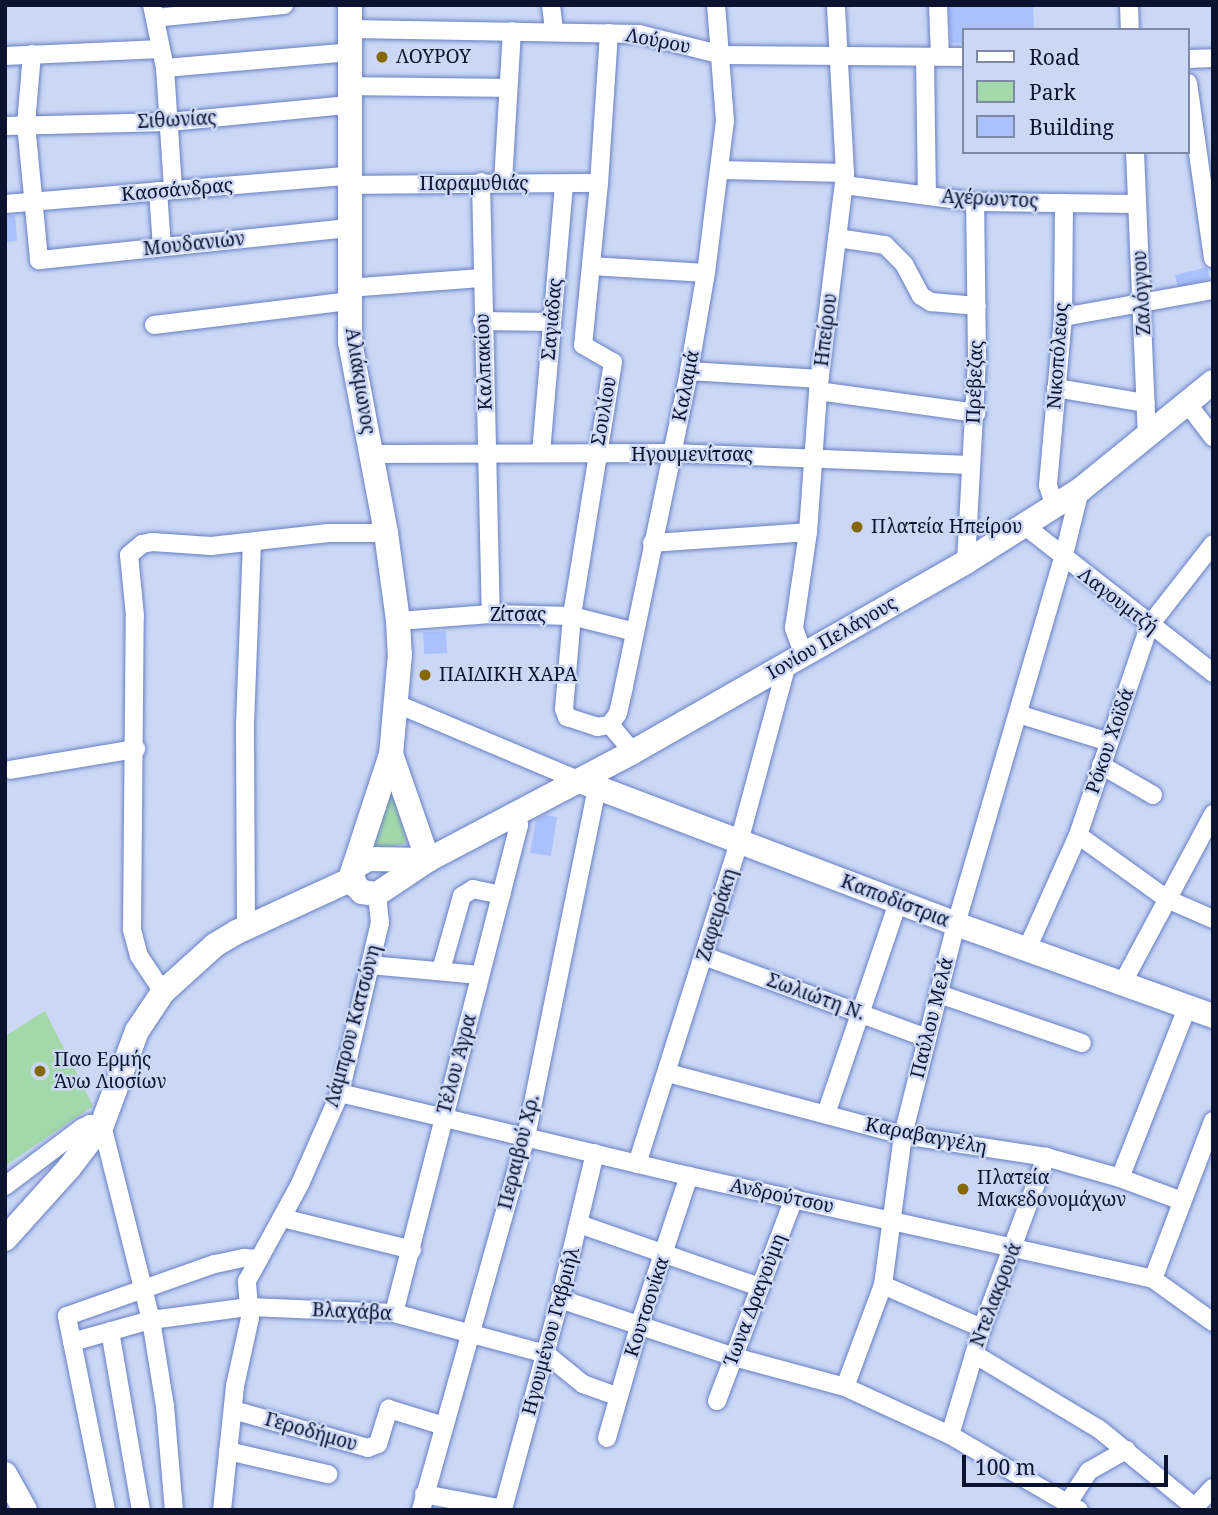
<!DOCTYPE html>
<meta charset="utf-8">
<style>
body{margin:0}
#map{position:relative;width:1218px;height:1515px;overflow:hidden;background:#cbd7f5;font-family:"Noto Serif",serif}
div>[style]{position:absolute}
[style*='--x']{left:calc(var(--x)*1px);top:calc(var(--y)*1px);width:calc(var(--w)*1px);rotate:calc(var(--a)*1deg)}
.green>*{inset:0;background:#a3d8aa}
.building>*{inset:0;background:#abc1fd;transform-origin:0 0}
.roads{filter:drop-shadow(0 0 2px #677fc4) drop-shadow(0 0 2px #677fc4)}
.street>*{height:18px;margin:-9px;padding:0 9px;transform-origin:9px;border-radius:9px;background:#fff}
.secondary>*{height:24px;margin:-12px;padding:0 12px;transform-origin:12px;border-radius:12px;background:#fff}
.dots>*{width:19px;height:19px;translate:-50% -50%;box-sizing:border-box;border:4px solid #cbd7f5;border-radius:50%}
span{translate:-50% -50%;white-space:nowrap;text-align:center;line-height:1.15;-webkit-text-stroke:5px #cbd7f5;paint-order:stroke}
.street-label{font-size:19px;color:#0b132e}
.poi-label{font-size:19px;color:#0b132e}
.left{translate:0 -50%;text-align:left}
.frame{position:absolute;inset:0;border:7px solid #0b132e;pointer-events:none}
.legend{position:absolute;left:962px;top:28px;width:228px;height:126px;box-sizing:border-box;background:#cbd7f5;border:2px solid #7e89a5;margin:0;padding:9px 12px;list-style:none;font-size:21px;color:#0b132e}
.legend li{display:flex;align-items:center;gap:14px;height:35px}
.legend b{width:35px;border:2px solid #7e89a5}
.scale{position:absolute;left:962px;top:1455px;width:206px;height:32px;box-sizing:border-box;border:4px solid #0b132e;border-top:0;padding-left:9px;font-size:21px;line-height:24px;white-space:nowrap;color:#0b132e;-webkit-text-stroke:5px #cbd7f5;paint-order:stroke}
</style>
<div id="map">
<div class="green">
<i style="clip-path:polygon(390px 783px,407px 843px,366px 852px)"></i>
<i style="clip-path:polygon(45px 1011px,93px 1106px,5px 1166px,5px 1036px)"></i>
</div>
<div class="building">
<i style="clip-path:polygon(949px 5px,1033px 5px,1034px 30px,964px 30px,964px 43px,951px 43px)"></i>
<i style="clip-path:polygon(5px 215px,15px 215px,17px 241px,5px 242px)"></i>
<i style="left:1207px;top:267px;width:12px;height:33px;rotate:76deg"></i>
<i style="left:446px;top:631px;width:22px;height:23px;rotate:87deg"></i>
<i style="clip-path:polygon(545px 815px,557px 817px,551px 856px,530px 853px,536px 820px)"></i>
</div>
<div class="roads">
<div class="street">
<i style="--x:152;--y:5;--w:64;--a:78.3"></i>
<i style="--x:165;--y:68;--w:122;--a:86.2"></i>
<i style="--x:551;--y:5;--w:26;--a:83"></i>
<i style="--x:938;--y:5;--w:51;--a:87.8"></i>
<i style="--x:1129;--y:5;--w:25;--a:88"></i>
<i style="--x:155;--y:18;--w:130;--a:-5.8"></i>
<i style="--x:351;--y:29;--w:288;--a:1"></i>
<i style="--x:639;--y:34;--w:86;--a:14.2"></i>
<i style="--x:722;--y:55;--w:242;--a:0.5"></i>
<i style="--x:609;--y:33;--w:150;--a:93.8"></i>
<i style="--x:599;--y:183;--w:163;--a:95.6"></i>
<i style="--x:583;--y:345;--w:34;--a:30"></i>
<i style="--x:613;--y:362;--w:257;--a:99.2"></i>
<i style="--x:572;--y:616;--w:93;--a:94.9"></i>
<i style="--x:564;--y:709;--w:9;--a:69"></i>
<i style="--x:567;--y:717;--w:32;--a:18"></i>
<i style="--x:597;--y:727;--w:13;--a:-9"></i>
<i style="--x:32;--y:54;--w:70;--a:94.9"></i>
<i style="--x:26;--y:124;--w:137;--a:84.5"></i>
<i style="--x:39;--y:260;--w:312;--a:-5.9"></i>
<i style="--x:5;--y:56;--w:156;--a:-2.6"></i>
<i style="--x:925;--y:57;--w:139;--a:89.2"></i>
<i style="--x:1188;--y:59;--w:25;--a:-2"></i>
<i style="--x:165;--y:68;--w:186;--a:-4.9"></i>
<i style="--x:1188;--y:83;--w:177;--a:81.9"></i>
<i style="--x:350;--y:86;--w:157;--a:0.7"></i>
<i style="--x:5;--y:126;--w:165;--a:-1.4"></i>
<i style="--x:170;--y:122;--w:179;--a:-5.5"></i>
<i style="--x:1135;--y:152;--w:282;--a:87.6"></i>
<i style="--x:721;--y:170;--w:124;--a:1.4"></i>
<i style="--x:481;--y:182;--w:432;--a:88.7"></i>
<i style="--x:503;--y:182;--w:151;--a:-86.6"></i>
<i style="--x:348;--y:185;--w:251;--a:-0.5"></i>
<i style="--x:844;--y:185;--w:132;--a:7.4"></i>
<i style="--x:975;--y:202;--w:162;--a:0.7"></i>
<i style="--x:158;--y:191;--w:56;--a:85.9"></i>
<i style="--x:5;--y:204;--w:344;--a:-4.7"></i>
<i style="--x:837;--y:238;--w:49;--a:8.3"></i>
<i style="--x:885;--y:245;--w:27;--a:45"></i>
<i style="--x:904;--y:264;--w:36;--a:62"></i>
<i style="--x:921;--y:296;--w:12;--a:31"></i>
<i style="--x:931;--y:302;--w:46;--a:5"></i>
<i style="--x:591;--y:266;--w:115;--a:3.5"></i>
<i style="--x:348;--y:288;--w:133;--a:-4.3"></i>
<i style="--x:1063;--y:317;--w:152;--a:-10.2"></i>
<i style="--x:482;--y:321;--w:70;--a:0.8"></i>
<i style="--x:154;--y:325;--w:196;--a:-7"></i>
<i style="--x:689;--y:371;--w:131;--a:3.5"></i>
<i style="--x:1056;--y:388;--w:91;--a:9.5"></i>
<i style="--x:818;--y:391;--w:160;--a:7.9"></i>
<i style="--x:1187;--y:403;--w:43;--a:52.6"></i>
<i style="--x:541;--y:453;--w:269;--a:-85.1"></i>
<i style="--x:372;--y:454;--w:300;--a:-0.2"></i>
<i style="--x:672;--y:453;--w:298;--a:2.3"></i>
<i style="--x:1055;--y:507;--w:23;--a:-108"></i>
<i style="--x:1048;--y:485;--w:169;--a:-84.9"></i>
<i style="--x:1063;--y:317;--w:114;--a:-89.5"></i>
<i style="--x:1025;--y:526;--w:239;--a:38"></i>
<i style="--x:652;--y:543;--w:156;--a:-4"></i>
<i style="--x:966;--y:562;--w:204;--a:-86.9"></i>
<i style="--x:977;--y:358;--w:156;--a:-90.7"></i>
<i style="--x:398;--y:621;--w:93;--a:-4.3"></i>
<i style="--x:491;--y:614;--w:81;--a:1.4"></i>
<i style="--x:572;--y:616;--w:65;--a:14.3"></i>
<i style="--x:803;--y:653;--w:27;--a:-110"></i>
<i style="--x:794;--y:628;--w:97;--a:-81.7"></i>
<i style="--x:808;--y:532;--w:141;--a:-85.9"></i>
<i style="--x:818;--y:391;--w:220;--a:-82.9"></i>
<i style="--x:845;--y:173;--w:168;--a:-93.1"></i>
<i style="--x:397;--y:704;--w:199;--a:22.8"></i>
<i style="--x:1018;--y:714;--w:95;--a:17.1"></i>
<i style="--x:633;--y:752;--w:35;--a:-130"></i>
<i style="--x:610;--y:725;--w:14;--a:-56"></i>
<i style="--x:618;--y:713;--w:28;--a:-77"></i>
<i style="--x:624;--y:686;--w:322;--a:-78.3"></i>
<i style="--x:689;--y:371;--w:99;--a:-80.2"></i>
<i style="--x:706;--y:273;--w:153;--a:-82.9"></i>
<i style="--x:725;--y:121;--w:116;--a:-94.4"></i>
<i style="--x:1101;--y:765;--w:60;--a:30"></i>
<i style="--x:10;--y:770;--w:128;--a:-9.5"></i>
<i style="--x:1078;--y:835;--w:110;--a:35.7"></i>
<i style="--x:1167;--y:899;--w:50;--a:23.5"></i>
<i style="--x:246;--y:927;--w:203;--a:-90.3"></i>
<i style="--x:245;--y:724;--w:182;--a:-87.8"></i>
<i style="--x:1027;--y:949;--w:125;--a:-65.9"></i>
<i style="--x:1078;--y:835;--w:221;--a:-71.2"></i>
<i style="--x:1149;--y:626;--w:104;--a:-52"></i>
<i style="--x:704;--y:956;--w:238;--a:20.2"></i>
<i style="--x:370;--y:965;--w:110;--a:5.2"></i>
<i style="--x:441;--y:970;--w:77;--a:-74.2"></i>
<i style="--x:462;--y:896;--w:13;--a:-32"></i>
<i style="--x:473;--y:889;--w:29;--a:12"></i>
<i style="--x:1122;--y:984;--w:193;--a:-61.8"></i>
<i style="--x:163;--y:992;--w:43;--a:-123.7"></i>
<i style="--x:139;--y:956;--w:28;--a:-105"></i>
<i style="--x:132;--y:929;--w:313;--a:-89.5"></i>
<i style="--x:135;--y:616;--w:61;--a:-95.6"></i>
<i style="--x:129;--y:555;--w:17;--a:-40"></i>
<i style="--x:142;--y:544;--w:10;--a:-11"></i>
<i style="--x:152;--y:542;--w:59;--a:3.9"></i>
<i style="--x:211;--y:546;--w:118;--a:-6.3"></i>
<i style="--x:328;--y:533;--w:58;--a:0"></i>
<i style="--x:939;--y:994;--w:151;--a:18.9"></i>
<i style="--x:668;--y:1073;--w:243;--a:14.8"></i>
<i style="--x:903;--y:1135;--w:145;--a:8.7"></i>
<i style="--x:1046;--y:1157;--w:77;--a:15.8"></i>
<i style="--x:1120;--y:1178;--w:66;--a:20.4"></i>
<i style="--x:340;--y:1093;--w:359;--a:13.4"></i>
<i style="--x:689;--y:1176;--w:475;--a:12.5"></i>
<i style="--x:1153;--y:1279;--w:74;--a:35.6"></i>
<i style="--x:826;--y:1114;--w:224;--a:-71.2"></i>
<i style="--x:637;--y:1164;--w:338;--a:-72.4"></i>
<i style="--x:739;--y:842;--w:184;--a:-74.9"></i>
<i style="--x:1120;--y:1178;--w:183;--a:-68.5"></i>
<i style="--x:5;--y:1186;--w:96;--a:-37"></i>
<i style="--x:82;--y:1128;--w:9;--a:-27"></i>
<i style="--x:90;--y:1124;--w:12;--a:5"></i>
<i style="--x:102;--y:1125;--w:201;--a:75.9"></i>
<i style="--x:151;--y:1320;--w:87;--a:80.8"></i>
<i style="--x:165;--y:1406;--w:104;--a:85.1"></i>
<i style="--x:282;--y:1218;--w:134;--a:13.8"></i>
<i style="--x:579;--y:1224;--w:192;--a:19.2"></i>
<i style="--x:1153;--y:1279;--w:169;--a:-69.2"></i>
<i style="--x:883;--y:1285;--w:108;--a:23.5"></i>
<i style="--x:560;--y:1299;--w:183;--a:18.4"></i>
<i style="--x:734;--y:1357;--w:115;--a:15.1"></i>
<i style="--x:845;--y:1387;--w:115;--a:24.6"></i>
<i style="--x:950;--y:1435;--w:149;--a:30.2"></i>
<i style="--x:394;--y:1313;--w:504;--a:-75.63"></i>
<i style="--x:519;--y:825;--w:10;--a:-107"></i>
<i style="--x:110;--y:1331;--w:182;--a:80.2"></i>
<i style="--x:72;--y:1342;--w:82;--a:-15.6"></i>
<i style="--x:151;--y:1320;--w:99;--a:-7.6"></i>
<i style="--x:249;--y:1307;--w:145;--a:2.4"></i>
<i style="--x:394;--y:1313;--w:157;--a:15.1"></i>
<i style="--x:546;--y:1354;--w:48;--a:39"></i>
<i style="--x:583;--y:1384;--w:37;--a:20"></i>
<i style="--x:974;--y:1354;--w:146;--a:31"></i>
<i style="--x:1099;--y:1429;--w:128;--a:39.3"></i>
<i style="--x:845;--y:1387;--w:109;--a:-69.6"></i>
<i style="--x:883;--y:1285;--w:151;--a:-82.4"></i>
<i style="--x:903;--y:1135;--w:218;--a:-75.9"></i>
<i style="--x:956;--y:924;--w:380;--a:-73.7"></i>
<i style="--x:1063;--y:559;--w:71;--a:-76.2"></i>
<i style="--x:717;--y:1401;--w:217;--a:-69.2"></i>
<i style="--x:233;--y:1410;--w:140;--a:15.7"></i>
<i style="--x:368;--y:1448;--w:11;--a:-22"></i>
<i style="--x:378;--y:1444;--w:37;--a:-73"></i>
<i style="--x:389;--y:1409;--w:58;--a:17.2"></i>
<i style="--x:950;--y:1435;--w:112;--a:-73.3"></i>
<i style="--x:982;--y:1328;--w:183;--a:-69.5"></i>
<i style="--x:607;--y:1438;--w:120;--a:-74"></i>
<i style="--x:640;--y:1323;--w:155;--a:-71.6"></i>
<i style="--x:228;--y:1451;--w:103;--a:13"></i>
<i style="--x:424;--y:1494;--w:80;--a:10.8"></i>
<i style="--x:503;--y:1509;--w:218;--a:-74.8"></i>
<i style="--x:560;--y:1299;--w:150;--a:-76.5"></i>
<i style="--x:1068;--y:1503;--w:38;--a:-57"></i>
<i style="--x:1089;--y:1471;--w:43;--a:-29.6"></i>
<i style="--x:1195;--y:1507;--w:26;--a:-47"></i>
<i style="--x:106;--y:1510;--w:198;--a:-101.4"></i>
<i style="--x:67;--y:1316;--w:157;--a:-19.4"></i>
<i style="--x:215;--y:1264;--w:30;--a:-12"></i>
<i style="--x:244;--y:1258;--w:15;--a:4"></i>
<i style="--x:222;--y:1510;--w:125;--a:-84"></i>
<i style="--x:235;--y:1386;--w:70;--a:-77.6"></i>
<i style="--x:250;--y:1318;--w:37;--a:-95"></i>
<i style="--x:247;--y:1281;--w:111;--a:-61.3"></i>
<i style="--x:300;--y:1184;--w:99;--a:-66.3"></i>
<i style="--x:340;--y:1093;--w:175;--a:-76.8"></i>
<i style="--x:380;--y:923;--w:29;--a:-96"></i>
<i style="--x:421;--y:1510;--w:387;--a:-74.3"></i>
<i style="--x:526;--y:1137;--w:355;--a:-78.5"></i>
</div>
<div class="secondary">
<i style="--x:350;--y:5;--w:337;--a:90"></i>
<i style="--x:350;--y:342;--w:194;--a:79.3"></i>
<i style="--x:386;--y:533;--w:89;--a:82.2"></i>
<i style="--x:398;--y:621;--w:33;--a:87"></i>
<i style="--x:400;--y:654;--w:100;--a:95.1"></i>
<i style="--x:391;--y:754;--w:125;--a:108.1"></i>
<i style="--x:352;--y:873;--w:12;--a:76"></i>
<i style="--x:355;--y:885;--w:10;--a:45"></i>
<i style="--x:362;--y:892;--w:15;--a:8"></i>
<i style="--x:377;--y:894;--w:61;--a:-33.7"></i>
<i style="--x:428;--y:860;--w:232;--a:-27.8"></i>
<i style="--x:633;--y:752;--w:383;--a:-29.7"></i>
<i style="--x:966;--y:562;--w:135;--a:-32.3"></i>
<i style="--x:1080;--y:490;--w:171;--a:-39.1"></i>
<i style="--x:391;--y:754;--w:112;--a:70.8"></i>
<i style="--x:580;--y:781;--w:402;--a:20.8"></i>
<i style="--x:956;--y:924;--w:273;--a:19.7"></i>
<i style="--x:354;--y:867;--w:17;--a:-28"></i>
<i style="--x:369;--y:859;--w:59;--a:1"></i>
<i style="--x:5;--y:1239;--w:96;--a:-48"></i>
<i style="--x:69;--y:1168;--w:54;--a:-52.5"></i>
<i style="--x:102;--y:1125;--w:100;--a:-69.6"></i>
<i style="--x:137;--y:1031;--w:47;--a:-56.3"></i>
<i style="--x:163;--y:992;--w:70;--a:-42.1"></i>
<i style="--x:215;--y:945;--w:26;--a:-31"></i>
<i style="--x:237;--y:932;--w:127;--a:-24.7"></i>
<i style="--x:5;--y:1474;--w:41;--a:60.9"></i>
</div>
</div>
<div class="dots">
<i style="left:382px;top:57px;background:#866802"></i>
<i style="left:857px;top:527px;background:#866802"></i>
<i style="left:425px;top:675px;background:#866802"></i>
<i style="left:40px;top:1071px;background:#866802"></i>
<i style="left:963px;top:1189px;background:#866802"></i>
</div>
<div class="street-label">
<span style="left:658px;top:41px;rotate:11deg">Λούρου</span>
<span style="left:177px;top:120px;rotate:-3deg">Σιθωνίας</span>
<span style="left:474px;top:184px">Παραμυθιάς</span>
<span style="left:177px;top:190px;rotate:-5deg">Κασσάνδρας</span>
<span style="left:990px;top:199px;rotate:3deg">Αχέρωντος</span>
<span style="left:194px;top:244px;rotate:-6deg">Μουδανιών</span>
<span style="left:1142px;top:293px;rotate:-93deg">Ζαλόγγου</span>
<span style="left:552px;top:319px;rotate:-85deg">Σαγιάδας</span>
<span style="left:826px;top:330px;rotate:-83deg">Ηπείρου</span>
<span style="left:1058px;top:356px;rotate:-86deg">Νικοπόλεως</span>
<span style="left:484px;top:362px;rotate:-92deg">Καλπακίου</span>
<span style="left:360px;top:381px;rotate:81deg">Αλιάκμωνος</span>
<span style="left:975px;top:382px;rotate:-88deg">Πρέβεζας</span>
<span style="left:686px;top:386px;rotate:-79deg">Καλαμά</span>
<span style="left:604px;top:411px;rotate:-80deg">Σουλίου</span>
<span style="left:692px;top:455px">Ηγουμενίτσας</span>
<span style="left:1118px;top:601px;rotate:38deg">Λαγουμτζή</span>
<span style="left:518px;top:615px">Ζίτσας</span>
<span style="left:832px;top:638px;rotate:-30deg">Ιονίου Πελάγους</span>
<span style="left:1110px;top:741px;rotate:-71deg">Ρόκου Χοϊδά</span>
<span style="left:895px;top:901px;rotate:21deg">Καποδίστρια</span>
<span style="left:717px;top:915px;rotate:-73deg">Ζαφειράκη</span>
<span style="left:816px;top:997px;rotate:20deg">Σωλιώτη Ν.</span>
<span style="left:932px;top:1018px;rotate:-76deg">Παύλου Μελά</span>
<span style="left:353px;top:1026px;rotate:-75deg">Λάμπρου Κατσώνη</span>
<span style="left:457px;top:1064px;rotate:-75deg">Τέλου Άγρα</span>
<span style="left:926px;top:1136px;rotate:11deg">Καραβαγγέλη</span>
<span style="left:519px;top:1152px;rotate:-76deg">Περαιβού Χρ.</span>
<span style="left:782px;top:1196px;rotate:12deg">Ανδρούτσου</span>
<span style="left:996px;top:1295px;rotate:-69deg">Ντελακρουά</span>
<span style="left:755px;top:1300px;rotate:-69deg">Ίωνα Δραγούμη</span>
<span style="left:647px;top:1307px;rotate:-72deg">Κουτσονίκα</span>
<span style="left:352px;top:1312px;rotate:3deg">Βλαχάβα</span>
<span style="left:551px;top:1331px;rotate:-75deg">Ηγουμένου Γαβριήλ</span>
<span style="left:311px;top:1432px;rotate:16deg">Γεροδήμου</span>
</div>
<div class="poi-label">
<span class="left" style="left:396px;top:57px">ΛΟΥΡΟΥ</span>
<span class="left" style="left:871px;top:527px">Πλατεία Ηπείρου</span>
<span class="left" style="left:439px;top:675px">ΠΑΙΔΙΚΗ ΧΑΡΑ</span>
<span class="left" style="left:54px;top:1071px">Παο Ερμής<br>Άνω Λιοσίων</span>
<span class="left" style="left:977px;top:1189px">Πλατεία<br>Μακεδονομάχων</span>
</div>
<div class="frame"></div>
<ul class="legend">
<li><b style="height:9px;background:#fff"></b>Road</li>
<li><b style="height:19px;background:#a3d8aa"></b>Park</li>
<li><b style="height:19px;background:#abc1fd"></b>Building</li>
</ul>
<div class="scale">100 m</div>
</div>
